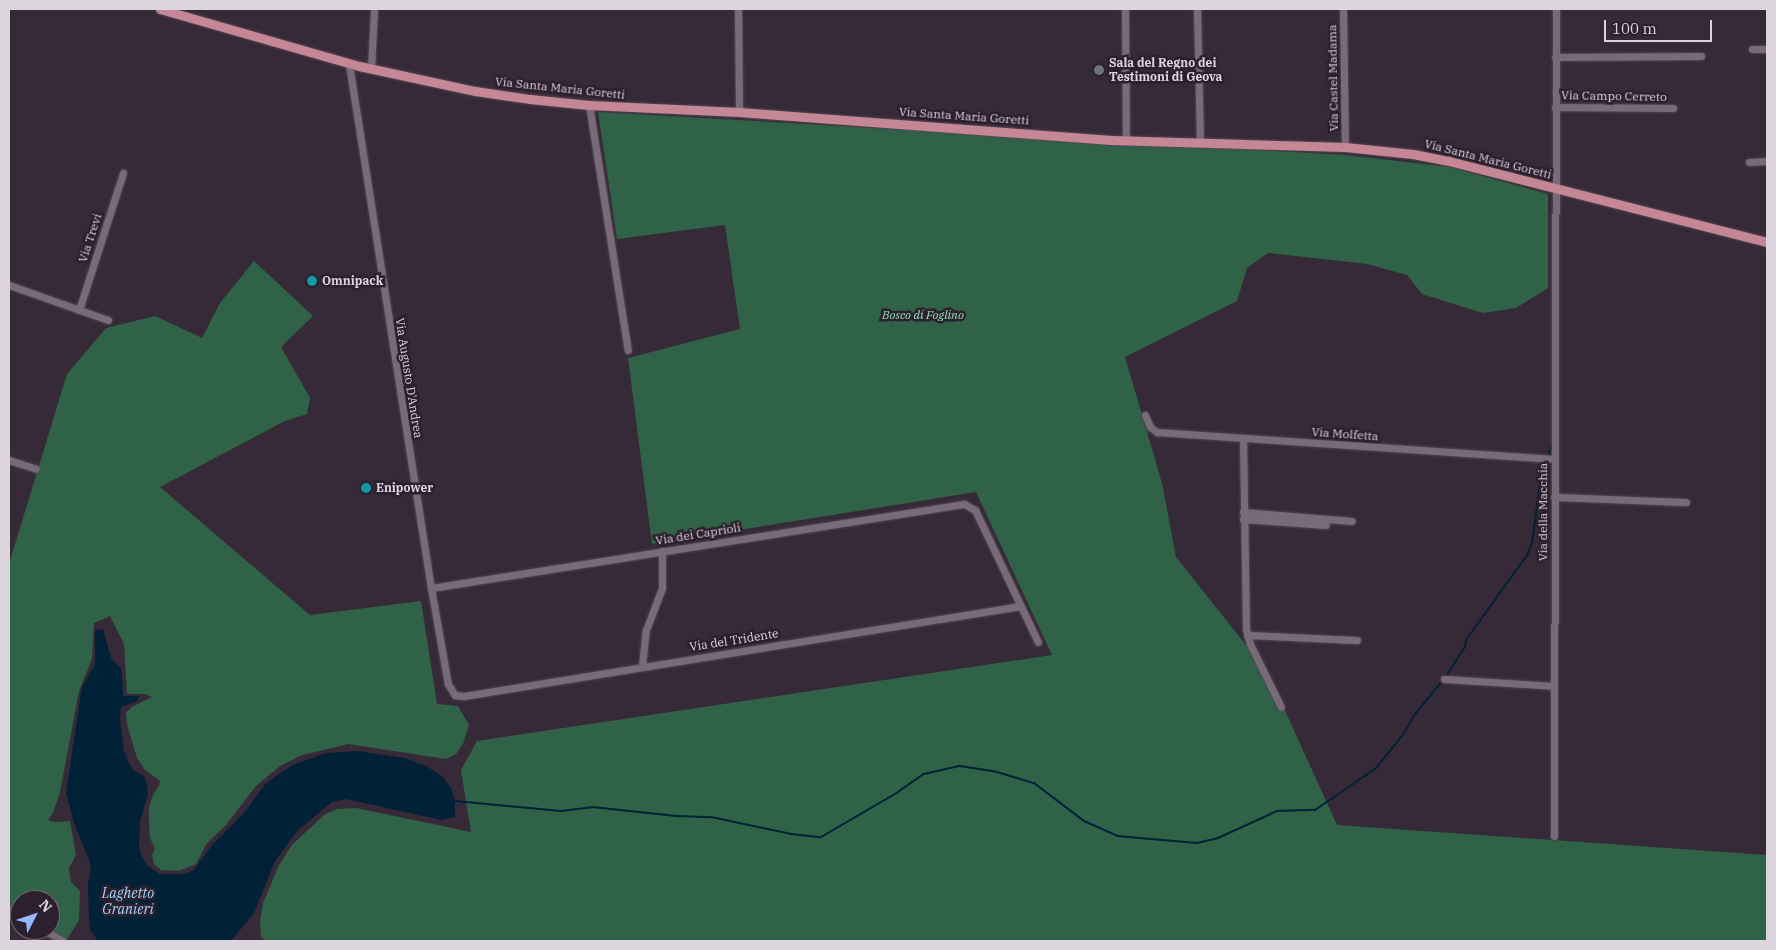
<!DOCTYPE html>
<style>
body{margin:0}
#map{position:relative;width:1776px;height:950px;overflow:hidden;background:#372a38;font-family:"IBM Plex Serif",serif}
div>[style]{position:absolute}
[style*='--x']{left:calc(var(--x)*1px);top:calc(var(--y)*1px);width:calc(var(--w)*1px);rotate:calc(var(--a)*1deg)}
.forest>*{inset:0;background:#2f6246}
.water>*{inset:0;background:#002136}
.stream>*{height:2px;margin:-1px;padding:0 1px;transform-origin:1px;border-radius:1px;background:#002136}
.roads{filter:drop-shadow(0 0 1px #534954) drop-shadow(0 0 1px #534954)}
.minor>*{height:7px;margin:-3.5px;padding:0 3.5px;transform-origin:3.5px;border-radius:3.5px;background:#796a7a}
.major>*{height:9px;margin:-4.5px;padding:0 4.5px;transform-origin:4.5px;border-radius:4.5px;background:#c58695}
.dots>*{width:14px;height:14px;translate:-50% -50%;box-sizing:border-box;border:2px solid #2d202e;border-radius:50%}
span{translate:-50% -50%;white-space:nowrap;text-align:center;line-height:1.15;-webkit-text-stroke:5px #2d202e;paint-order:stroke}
.poi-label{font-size:12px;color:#ddd5de;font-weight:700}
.left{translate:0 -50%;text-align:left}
.street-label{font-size:12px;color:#ddd5de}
.park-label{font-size:12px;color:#93e2b4;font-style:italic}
.water-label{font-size:14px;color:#9cd6fd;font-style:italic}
.frame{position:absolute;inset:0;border:10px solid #ddd5de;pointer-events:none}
.north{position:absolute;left:10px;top:890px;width:50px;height:50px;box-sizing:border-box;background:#2d202e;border:1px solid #736874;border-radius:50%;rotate:49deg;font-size:14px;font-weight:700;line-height:20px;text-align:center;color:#ddd5de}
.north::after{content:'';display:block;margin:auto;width:18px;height:22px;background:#96b6fd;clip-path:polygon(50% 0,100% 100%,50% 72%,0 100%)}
.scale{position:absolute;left:1604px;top:20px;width:108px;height:22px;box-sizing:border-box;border:2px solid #ddd5de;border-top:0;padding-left:6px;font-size:15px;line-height:18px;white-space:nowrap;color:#ddd5de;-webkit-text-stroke:4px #2d202e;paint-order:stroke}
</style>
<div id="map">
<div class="forest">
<i style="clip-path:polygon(598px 112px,1346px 155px,1450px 167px,1548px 194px,1548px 288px,1516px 308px,1483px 313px,1422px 294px,1407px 275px,1367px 264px,1268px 253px,1247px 268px,1237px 301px,1125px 357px,1162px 483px,1176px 557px,1246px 645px,1257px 649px,1337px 825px,1767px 855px,1767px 941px,267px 941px,261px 937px,260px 921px,263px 903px,279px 865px,292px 845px,324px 815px,337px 809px,356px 808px,471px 832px,461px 770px,477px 741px,1052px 655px,976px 492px,652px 544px,628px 358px,740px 329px,725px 225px,617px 239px)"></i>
<i style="clip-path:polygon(254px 261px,313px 316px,281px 347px,310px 398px,307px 414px,285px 421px,160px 487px,310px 615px,421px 601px,437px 704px,458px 706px,469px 725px,463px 744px,456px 754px,446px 759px,348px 744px,302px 755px,280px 766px,256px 786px,226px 825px,207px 843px,196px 864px,179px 871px,161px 870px,154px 864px,152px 855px,155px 849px,150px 838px,149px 820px,149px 806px,154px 793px,159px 786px,160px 781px,145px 770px,137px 758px,127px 724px,126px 713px,132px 707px,152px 697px,145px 694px,127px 694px,124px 644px,110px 616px,94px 623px,92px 659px,79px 691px,60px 792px,53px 813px,48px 820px,55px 822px,70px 821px,76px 855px,69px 868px,71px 882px,80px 891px,79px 920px,66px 941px,50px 930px,50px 900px,20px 900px,20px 915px,9px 909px,9px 564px,67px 374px,106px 328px,155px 316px,202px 338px,220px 303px)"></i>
</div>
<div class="water">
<i style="clip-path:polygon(103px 629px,111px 658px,122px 670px,123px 696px,140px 696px,137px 701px,121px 707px,120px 719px,124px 751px,130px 765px,133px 770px,144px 776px,146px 781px,148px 794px,140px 822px,139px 846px,142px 857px,147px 865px,159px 874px,185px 874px,194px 870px,212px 845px,244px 813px,265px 784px,292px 765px,326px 753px,356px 751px,405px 758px,426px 766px,442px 776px,451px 788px,455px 801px,455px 817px,441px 820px,346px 799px,332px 802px,298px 830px,275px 861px,254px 913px,231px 941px,98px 941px,90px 930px,89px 921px,88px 885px,91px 865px,74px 823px,66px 792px,82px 687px,95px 664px,95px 630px)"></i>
</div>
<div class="stream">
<i style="--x:1548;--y:457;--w:13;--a:-72"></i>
<i style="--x:1446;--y:676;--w:35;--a:-57"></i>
<i style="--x:1465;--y:647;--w:7;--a:-82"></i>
<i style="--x:1466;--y:640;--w:105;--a:-54.3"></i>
<i style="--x:1527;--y:555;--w:12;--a:-66"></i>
<i style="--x:1532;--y:544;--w:63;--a:-82.6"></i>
<i style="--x:1540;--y:482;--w:22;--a:-72"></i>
<i style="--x:455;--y:801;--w:106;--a:5.4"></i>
<i style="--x:561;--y:811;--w:31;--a:-7"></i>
<i style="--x:592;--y:807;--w:85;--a:6"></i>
<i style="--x:677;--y:816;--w:34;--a:2"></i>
<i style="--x:711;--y:817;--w:82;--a:12"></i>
<i style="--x:791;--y:834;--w:30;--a:6"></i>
<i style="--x:821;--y:837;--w:86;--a:-30.2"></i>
<i style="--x:895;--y:794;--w:35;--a:-35"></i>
<i style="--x:924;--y:774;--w:37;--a:-13"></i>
<i style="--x:960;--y:766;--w:37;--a:9"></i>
<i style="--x:997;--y:772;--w:39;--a:17"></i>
<i style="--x:1034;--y:783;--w:63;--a:37.2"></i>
<i style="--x:1084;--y:821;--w:36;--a:24"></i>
<i style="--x:1117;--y:836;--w:80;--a:5"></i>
<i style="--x:1197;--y:843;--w:22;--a:-13"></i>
<i style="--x:1218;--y:838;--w:65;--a:-24.6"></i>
<i style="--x:1277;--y:811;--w:38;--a:-2"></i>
<i style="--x:1315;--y:810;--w:74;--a:-34.5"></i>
<i style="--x:1376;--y:768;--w:41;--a:-50.9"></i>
<i style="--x:1402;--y:736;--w:27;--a:-59"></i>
<i style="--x:1416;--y:713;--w:43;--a:-50.7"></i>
</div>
<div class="roads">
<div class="minor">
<i style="--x:738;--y:9;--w:103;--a:89.4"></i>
<i style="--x:1125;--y:9;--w:131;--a:89.6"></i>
<i style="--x:1197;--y:9;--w:134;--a:88.7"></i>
<i style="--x:1343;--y:9;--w:138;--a:89.2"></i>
<i style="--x:1752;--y:49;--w:15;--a:0"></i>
<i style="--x:1555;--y:57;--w:146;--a:-0.4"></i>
<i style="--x:349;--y:64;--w:530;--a:81.11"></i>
<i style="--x:431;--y:588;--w:97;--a:80"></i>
<i style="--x:448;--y:684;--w:13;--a:58"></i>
<i style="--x:455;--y:695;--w:9;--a:6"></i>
<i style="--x:464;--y:696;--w:564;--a:-9.18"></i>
<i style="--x:371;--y:69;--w:60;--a:-87.1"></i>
<i style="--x:589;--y:105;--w:248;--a:81"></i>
<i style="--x:1555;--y:107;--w:118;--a:0.5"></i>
<i style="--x:1749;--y:162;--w:18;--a:-3"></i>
<i style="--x:9;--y:285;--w:105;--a:19.5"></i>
<i style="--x:79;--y:310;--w:144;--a:-72.2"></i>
<i style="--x:1145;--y:415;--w:13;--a:67"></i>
<i style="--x:1150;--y:427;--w:9;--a:36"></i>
<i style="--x:1157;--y:432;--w:398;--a:3.9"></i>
<i style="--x:1243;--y:438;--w:191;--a:89.1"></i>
<i style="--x:1246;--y:629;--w:16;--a:75"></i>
<i style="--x:1250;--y:644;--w:70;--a:63.8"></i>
<i style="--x:9;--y:460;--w:28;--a:18"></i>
<i style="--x:1554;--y:497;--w:132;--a:2.2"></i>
<i style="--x:1243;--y:512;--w:109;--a:4.7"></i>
<i style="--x:1243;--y:519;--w:83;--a:4.1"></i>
<i style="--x:431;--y:588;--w:540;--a:-8.96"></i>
<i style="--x:964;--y:504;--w:13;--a:29"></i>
<i style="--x:975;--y:510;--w:146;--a:64.5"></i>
<i style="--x:1247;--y:635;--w:110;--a:2.6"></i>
<i style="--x:642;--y:666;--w:36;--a:-84"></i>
<i style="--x:646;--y:630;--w:45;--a:-69.1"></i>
<i style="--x:662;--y:588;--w:37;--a:-90"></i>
<i style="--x:1444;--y:679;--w:110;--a:3.6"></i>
<i style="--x:1554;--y:836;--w:827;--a:-89.86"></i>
<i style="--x:9;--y:911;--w:13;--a:29"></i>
<i style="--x:44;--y:930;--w:22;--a:30"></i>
</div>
<div class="major">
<i style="--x:160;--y:9;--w:207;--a:16"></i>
<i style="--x:359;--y:66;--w:119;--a:12.2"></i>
<i style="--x:475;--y:91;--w:56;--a:8.3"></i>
<i style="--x:530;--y:99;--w:59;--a:5.8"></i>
<i style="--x:589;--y:105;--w:150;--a:2.7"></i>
<i style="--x:739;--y:112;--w:373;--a:4.3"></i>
<i style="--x:1111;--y:140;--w:234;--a:1.7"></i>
<i style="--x:1345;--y:147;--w:68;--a:5.9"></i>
<i style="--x:1413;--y:154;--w:37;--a:11"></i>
<i style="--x:1449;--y:161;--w:328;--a:14.3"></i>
</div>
</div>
<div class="dots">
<i style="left:1099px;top:70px;background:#6b7280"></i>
<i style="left:312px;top:281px;background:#0f9aa8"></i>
<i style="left:366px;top:488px;background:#0f9aa8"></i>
</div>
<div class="poi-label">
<span class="left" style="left:1109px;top:70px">Sala del Regno dei<br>Testimoni di Geova</span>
<span class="left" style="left:322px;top:281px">Omnipack</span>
<span class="left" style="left:376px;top:488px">Enipower</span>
</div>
<div class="street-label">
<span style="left:1333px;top:78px;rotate:-91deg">Via Castel Madama</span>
<span style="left:560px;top:88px;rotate:6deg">Via Santa Maria Goretti</span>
<span style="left:1614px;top:96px;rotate:1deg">Via Campo Cerreto</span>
<span style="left:964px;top:116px;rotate:4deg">Via Santa Maria Goretti</span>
<span style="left:1488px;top:159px;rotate:14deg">Via Santa Maria Goretti</span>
<span style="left:90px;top:238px;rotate:-72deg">Via Trevi</span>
<span style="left:409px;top:378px;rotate:81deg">Via Augusto D'Andrea</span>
<span style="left:1345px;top:434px;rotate:4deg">Via Molfetta</span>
<span style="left:1543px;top:512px;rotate:-90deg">Via della Macchia</span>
<span style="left:698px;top:534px;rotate:-9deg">Via dei Caprioli</span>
<span style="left:734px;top:640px;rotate:-9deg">Via del Tridente</span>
</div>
<div class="park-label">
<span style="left:923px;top:315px">Bosco di Foglino</span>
</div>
<div class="water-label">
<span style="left:128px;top:901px">Laghetto<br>Granieri</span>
</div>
<div class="frame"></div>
<div class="north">N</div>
<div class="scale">100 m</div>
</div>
